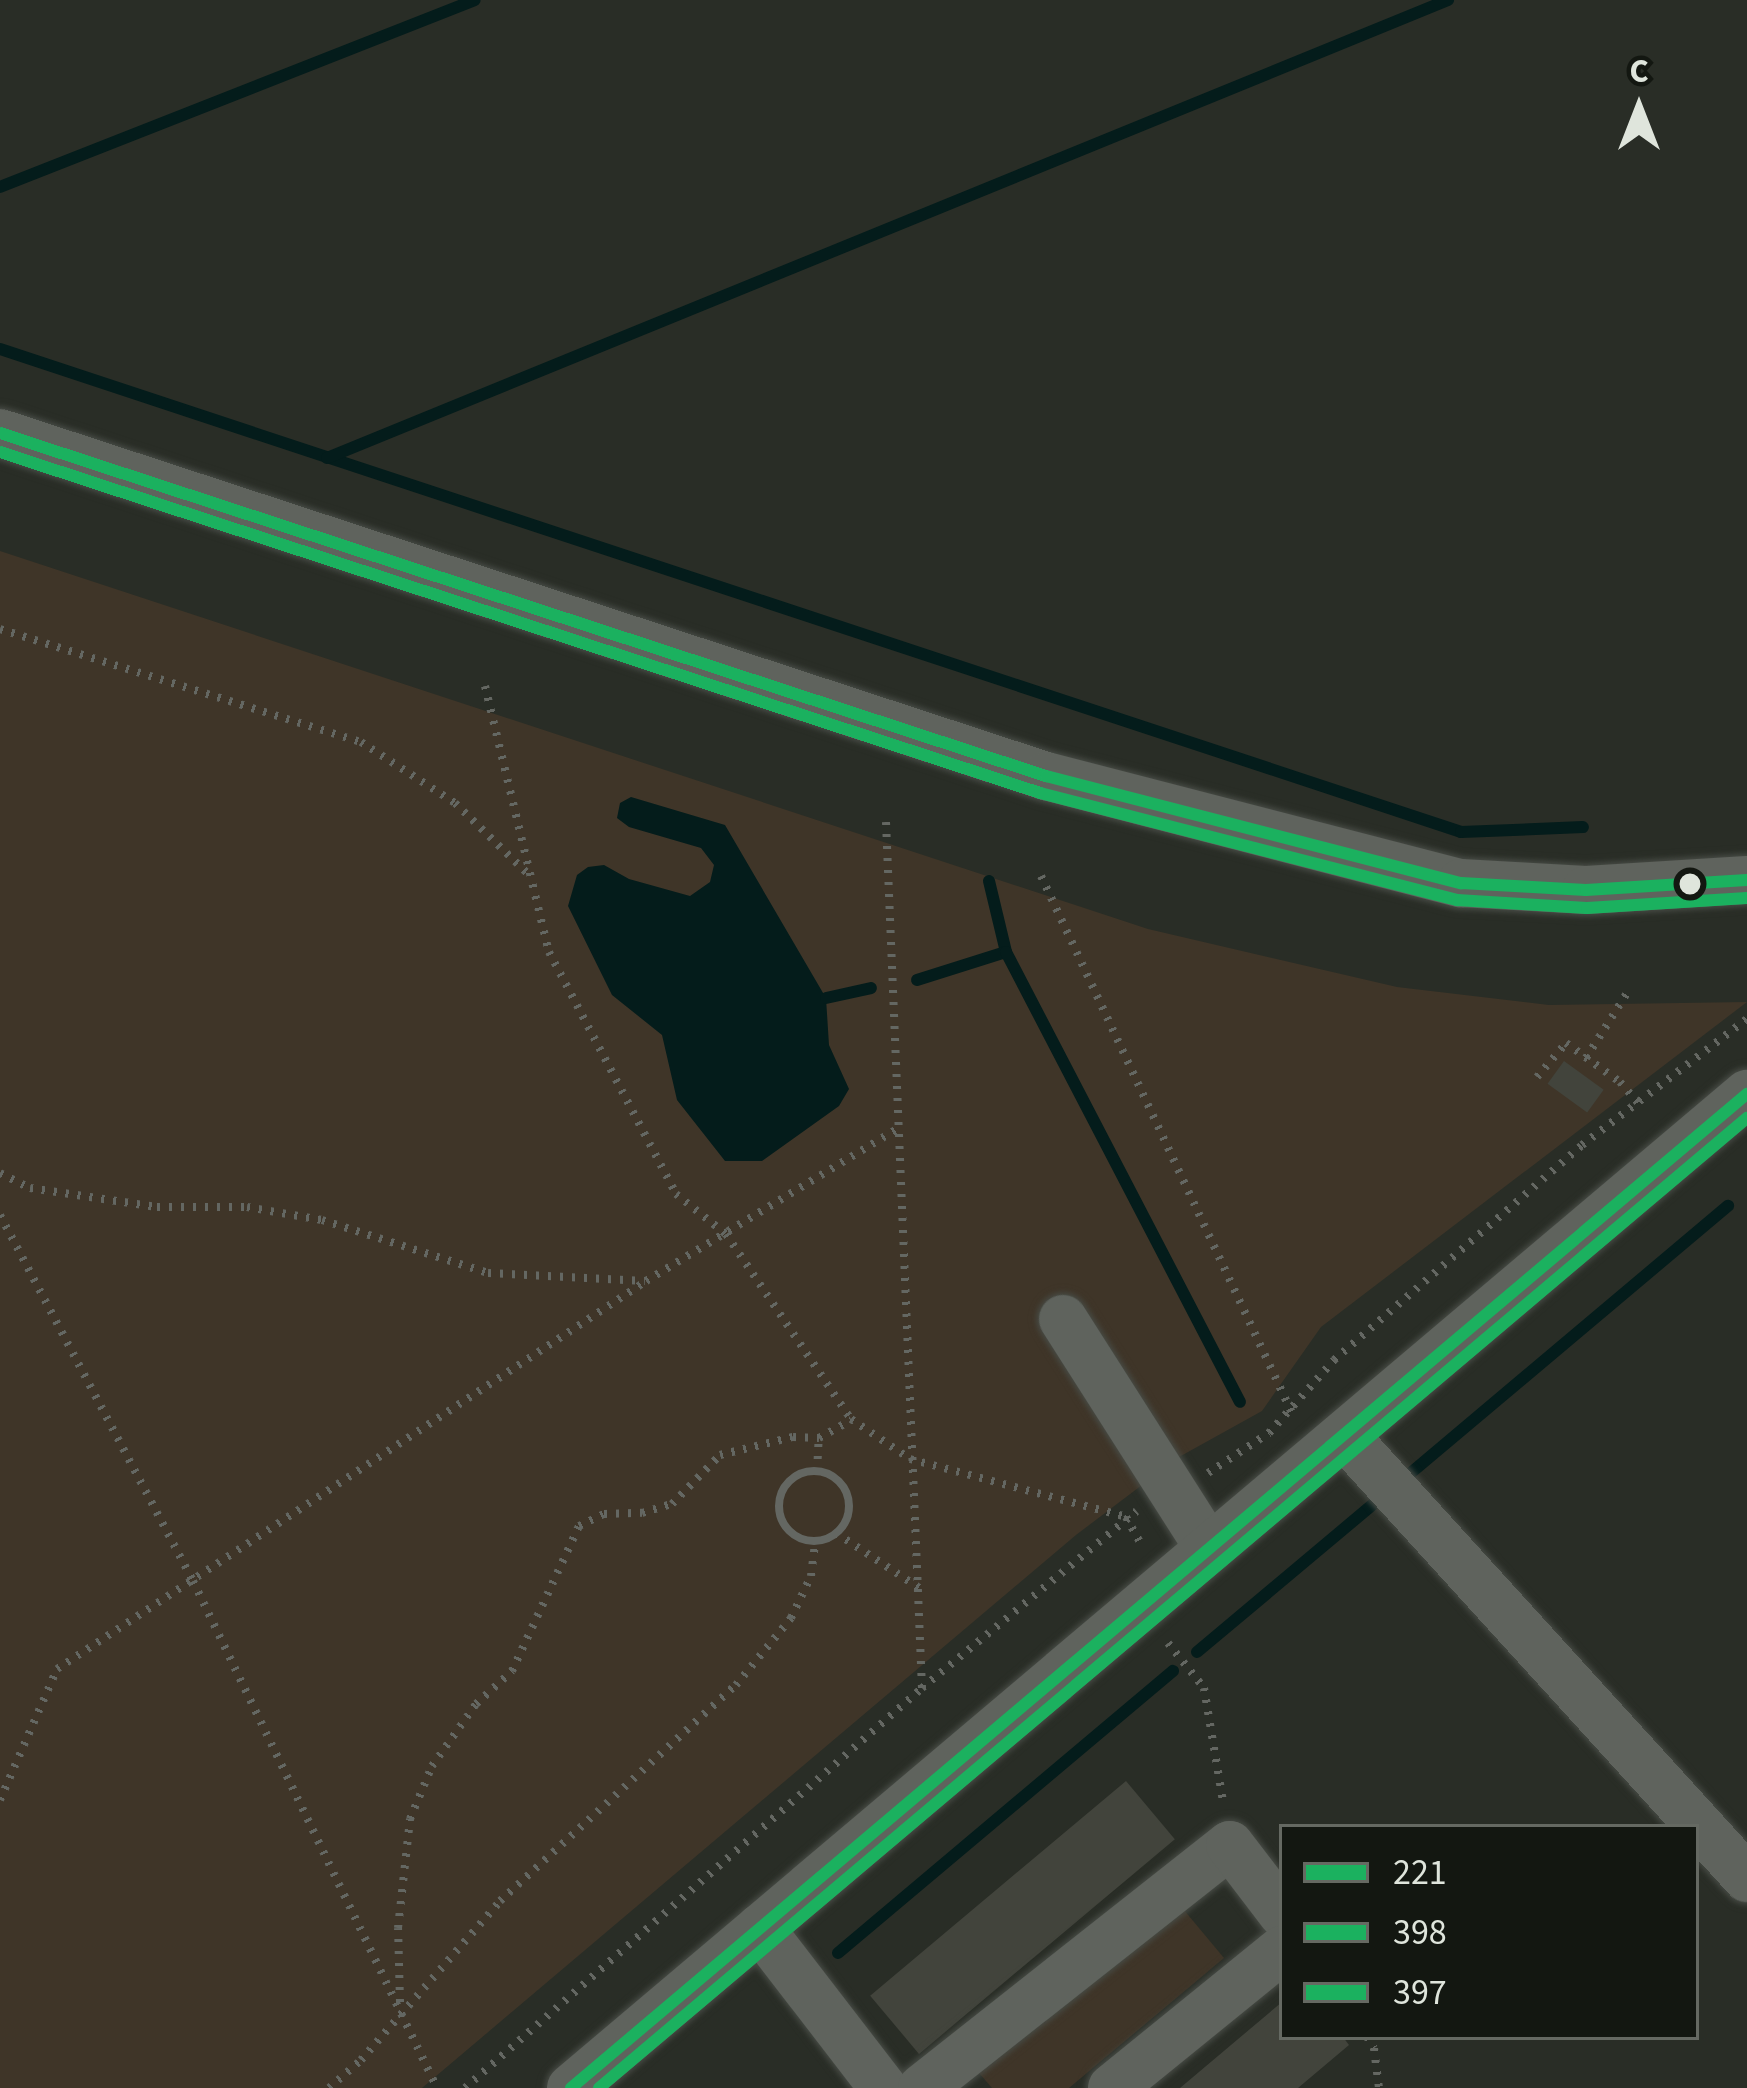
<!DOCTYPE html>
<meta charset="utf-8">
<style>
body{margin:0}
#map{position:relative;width:1747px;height:2088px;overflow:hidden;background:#292d26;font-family:"Source Sans 3",sans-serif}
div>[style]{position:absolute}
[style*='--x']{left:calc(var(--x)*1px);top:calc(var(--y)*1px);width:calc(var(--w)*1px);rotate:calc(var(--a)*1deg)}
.green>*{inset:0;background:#3f3528}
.water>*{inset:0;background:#041c1b}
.stream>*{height:12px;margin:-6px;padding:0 6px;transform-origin:6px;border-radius:6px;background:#041c1b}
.building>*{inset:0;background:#42443c;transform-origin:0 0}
.path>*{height:8px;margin-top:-4px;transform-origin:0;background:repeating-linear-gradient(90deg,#646762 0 3px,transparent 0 12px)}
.path>.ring{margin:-4px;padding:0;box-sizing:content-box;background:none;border:8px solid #646762;border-radius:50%}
.roads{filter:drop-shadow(0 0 3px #474b45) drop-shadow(0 0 3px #474b45)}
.minor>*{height:48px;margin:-24px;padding:0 24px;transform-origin:24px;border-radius:24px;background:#5f635d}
.bus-1>*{height:12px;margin:-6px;padding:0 6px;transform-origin:6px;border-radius:6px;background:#1bb15f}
.bus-2>*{height:12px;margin:-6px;padding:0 6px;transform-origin:6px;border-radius:6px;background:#1bb15f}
.bus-3>*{height:12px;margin:-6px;padding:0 6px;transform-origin:6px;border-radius:6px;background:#1bb15f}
.dots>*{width:33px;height:33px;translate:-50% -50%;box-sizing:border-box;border:6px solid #131711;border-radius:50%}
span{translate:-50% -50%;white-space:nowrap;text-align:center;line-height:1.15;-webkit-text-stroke:9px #131711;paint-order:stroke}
.legend{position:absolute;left:1279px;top:1824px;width:420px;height:216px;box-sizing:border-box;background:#131711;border:3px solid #656962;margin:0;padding:15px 21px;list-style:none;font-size:36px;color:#dfe5dc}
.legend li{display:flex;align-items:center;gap:24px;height:60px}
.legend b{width:60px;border:3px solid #656962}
.north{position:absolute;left:1579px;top:48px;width:120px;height:120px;-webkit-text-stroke:9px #131711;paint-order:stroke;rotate:0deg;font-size:33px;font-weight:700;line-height:48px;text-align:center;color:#dfe5dc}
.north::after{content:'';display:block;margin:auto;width:42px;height:54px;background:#dfe5dc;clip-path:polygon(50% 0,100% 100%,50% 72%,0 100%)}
</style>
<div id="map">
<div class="green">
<i style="clip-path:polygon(0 551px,1148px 929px,1397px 987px,1549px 1005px,1747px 1002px,1321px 1327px,1262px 1411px,1179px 1457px,1076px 1535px,422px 2088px,0 2088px)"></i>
<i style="clip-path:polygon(1179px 1904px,1224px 1958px,1069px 2088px,992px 2088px,979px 2073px)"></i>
</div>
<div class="water">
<i style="clip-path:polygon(631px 797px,725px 825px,826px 998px,829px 1045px,849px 1089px,839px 1106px,762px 1161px,725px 1161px,677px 1100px,662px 1035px,612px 995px,568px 906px,577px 875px,588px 867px,604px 865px,629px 879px,690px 896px,710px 882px,714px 865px,701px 848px,629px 827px,617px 818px,620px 803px)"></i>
</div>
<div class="stream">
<i style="--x:0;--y:187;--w:510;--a:-21.49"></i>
<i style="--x:0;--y:349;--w:1539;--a:18.29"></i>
<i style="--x:1461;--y:832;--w:122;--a:-2.3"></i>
<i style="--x:327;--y:458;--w:1211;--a:-22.22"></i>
<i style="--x:989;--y:881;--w:73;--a:76.5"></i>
<i style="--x:917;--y:980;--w:93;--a:-17.5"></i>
<i style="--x:1006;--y:952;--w:507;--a:62.53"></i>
<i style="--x:826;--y:998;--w:46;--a:-12.5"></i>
<i style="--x:1400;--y:1482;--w:429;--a:-40.1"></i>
<i style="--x:1197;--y:1652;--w:244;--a:-40"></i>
<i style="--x:838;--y:1953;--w:438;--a:-40.1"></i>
</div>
<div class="building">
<i style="left:1564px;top:1061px;width:49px;height:28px;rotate:36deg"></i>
<i style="left:1126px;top:1781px;width:76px;height:334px;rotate:50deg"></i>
<i style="clip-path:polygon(1282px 2002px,1282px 2037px,1343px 2037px,1349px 2045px,1298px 2088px,1180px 2088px)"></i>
</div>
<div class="path">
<i style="--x:0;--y:629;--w:378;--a:17.4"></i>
<i style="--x:361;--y:742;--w:112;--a:33"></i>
<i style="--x:455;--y:803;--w:105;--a:44.2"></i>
<i style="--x:485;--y:686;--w:274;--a:76.5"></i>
<i style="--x:549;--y:952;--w:273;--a:62.3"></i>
<i style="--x:676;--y:1194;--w:64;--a:38.7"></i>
<i style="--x:726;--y:1234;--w:223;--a:56"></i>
<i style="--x:851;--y:1419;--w:71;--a:34.1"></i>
<i style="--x:910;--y:1459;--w:224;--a:15"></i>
<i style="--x:1126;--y:1517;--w:35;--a:61"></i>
<i style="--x:886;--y:822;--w:867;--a:87.62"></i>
<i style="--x:1041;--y:876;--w:593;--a:64.95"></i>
<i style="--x:1586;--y:1058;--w:83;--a:-57.8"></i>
<i style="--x:1537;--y:1077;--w:45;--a:-49.5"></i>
<i style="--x:1566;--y:1043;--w:67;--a:35.8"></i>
<i style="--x:1620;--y:1082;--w:28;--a:49"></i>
<i style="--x:0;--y:1173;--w:34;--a:27"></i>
<i style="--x:30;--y:1188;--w:128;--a:8.5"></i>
<i style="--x:157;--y:1207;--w:90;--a:0"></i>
<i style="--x:247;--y:1207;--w:76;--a:9.8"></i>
<i style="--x:322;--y:1220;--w:174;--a:17.7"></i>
<i style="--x:488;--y:1273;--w:157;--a:2.9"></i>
<i style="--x:0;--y:1215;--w:414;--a:62.2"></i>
<i style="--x:193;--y:1581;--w:563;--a:64.3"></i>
<i class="ring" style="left:779px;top:1471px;width:62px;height:62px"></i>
<i style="--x:817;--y:1471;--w:33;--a:-87"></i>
<i style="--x:1208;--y:1473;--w:73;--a:-33.3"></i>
<i style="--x:1269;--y:1433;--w:98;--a:-48.3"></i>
<i style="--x:1334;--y:1360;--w:328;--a:-40.9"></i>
<i style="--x:1582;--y:1145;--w:208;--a:-37.4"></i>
<i style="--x:836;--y:1533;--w:100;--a:33.5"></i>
<i style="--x:1168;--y:1643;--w:58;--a:51.3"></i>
<i style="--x:1204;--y:1688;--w:116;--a:80.5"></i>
<i style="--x:0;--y:1800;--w:143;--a:-66.5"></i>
<i style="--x:57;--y:1669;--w:705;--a:-33.37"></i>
<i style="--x:646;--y:1281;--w:299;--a:-31.2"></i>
<i style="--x:400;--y:2002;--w:74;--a:-91.5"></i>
<i style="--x:398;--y:1928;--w:110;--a:-83.7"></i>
<i style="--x:410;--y:1819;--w:57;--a:-67.5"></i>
<i style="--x:432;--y:1766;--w:76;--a:-54.6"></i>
<i style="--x:476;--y:1704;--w:49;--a:-42.5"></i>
<i style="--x:512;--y:1671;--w:160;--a:-65.2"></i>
<i style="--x:579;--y:1526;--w:28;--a:-26"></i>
<i style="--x:604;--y:1514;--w:38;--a:-2"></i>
<i style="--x:642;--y:1513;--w:31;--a:-17"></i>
<i style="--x:672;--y:1504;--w:69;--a:-45.6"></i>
<i style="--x:720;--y:1455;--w:75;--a:-13.9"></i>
<i style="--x:793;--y:1437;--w:26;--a:2"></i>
<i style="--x:819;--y:1438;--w:37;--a:-29"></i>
<i style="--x:1367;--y:2037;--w:13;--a:58"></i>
<i style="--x:1374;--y:2048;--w:40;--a:82.9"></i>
<i style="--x:329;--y:2088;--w:43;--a:-41.2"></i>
<i style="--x:361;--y:2060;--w:211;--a:-48.8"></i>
<i style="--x:500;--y:1901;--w:320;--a:-42.5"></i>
<i style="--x:736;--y:1685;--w:87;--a:-50.6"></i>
<i style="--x:791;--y:1618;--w:47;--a:-64.5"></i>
<i style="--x:811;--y:1576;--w:35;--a:-83"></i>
<i style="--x:465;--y:2088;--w:607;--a:-41.19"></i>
<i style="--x:922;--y:1688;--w:278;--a:-39.5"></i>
</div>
<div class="roads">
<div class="minor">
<i style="--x:0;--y:433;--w:1101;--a:18.16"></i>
<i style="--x:1046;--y:776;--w:429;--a:14.5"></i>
<i style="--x:1461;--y:883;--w:125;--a:3.2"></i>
<i style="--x:1586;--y:890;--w:161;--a:-3.6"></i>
<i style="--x:1063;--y:1319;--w:272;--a:57.5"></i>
<i style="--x:1344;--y:1435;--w:599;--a:47.71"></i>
<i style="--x:760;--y:1928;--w:202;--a:52.4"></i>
<i style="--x:571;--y:2088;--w:1540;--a:-40.21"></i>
<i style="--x:922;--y:2088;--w:392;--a:-38.3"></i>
<i style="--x:1230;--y:1845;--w:86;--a:52.6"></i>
<i style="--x:1112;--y:2088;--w:219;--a:-39.1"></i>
</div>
</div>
<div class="bus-1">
<i style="--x:0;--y:433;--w:1101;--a:18.16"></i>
<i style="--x:1046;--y:776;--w:429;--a:14.5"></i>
<i style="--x:1461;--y:883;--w:125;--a:3.2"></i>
<i style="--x:1586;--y:890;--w:161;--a:-3.6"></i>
<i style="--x:571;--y:2088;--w:1540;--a:-40.21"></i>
</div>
<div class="bus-2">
<i style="--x:0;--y:452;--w:1094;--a:18.15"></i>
<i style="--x:1040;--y:793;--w:431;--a:14.4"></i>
<i style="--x:1457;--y:900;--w:130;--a:3.5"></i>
<i style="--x:1587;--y:908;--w:160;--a:-3.6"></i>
</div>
<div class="bus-3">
<i style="--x:599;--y:2088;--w:1503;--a:-40.2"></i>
</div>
<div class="dots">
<i style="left:1690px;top:884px;background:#dfe5dc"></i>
</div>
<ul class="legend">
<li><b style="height:15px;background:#1bb15f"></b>221</li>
<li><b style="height:15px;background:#1bb15f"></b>398</li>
<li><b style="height:15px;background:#1bb15f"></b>397</li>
</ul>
<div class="north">С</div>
</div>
